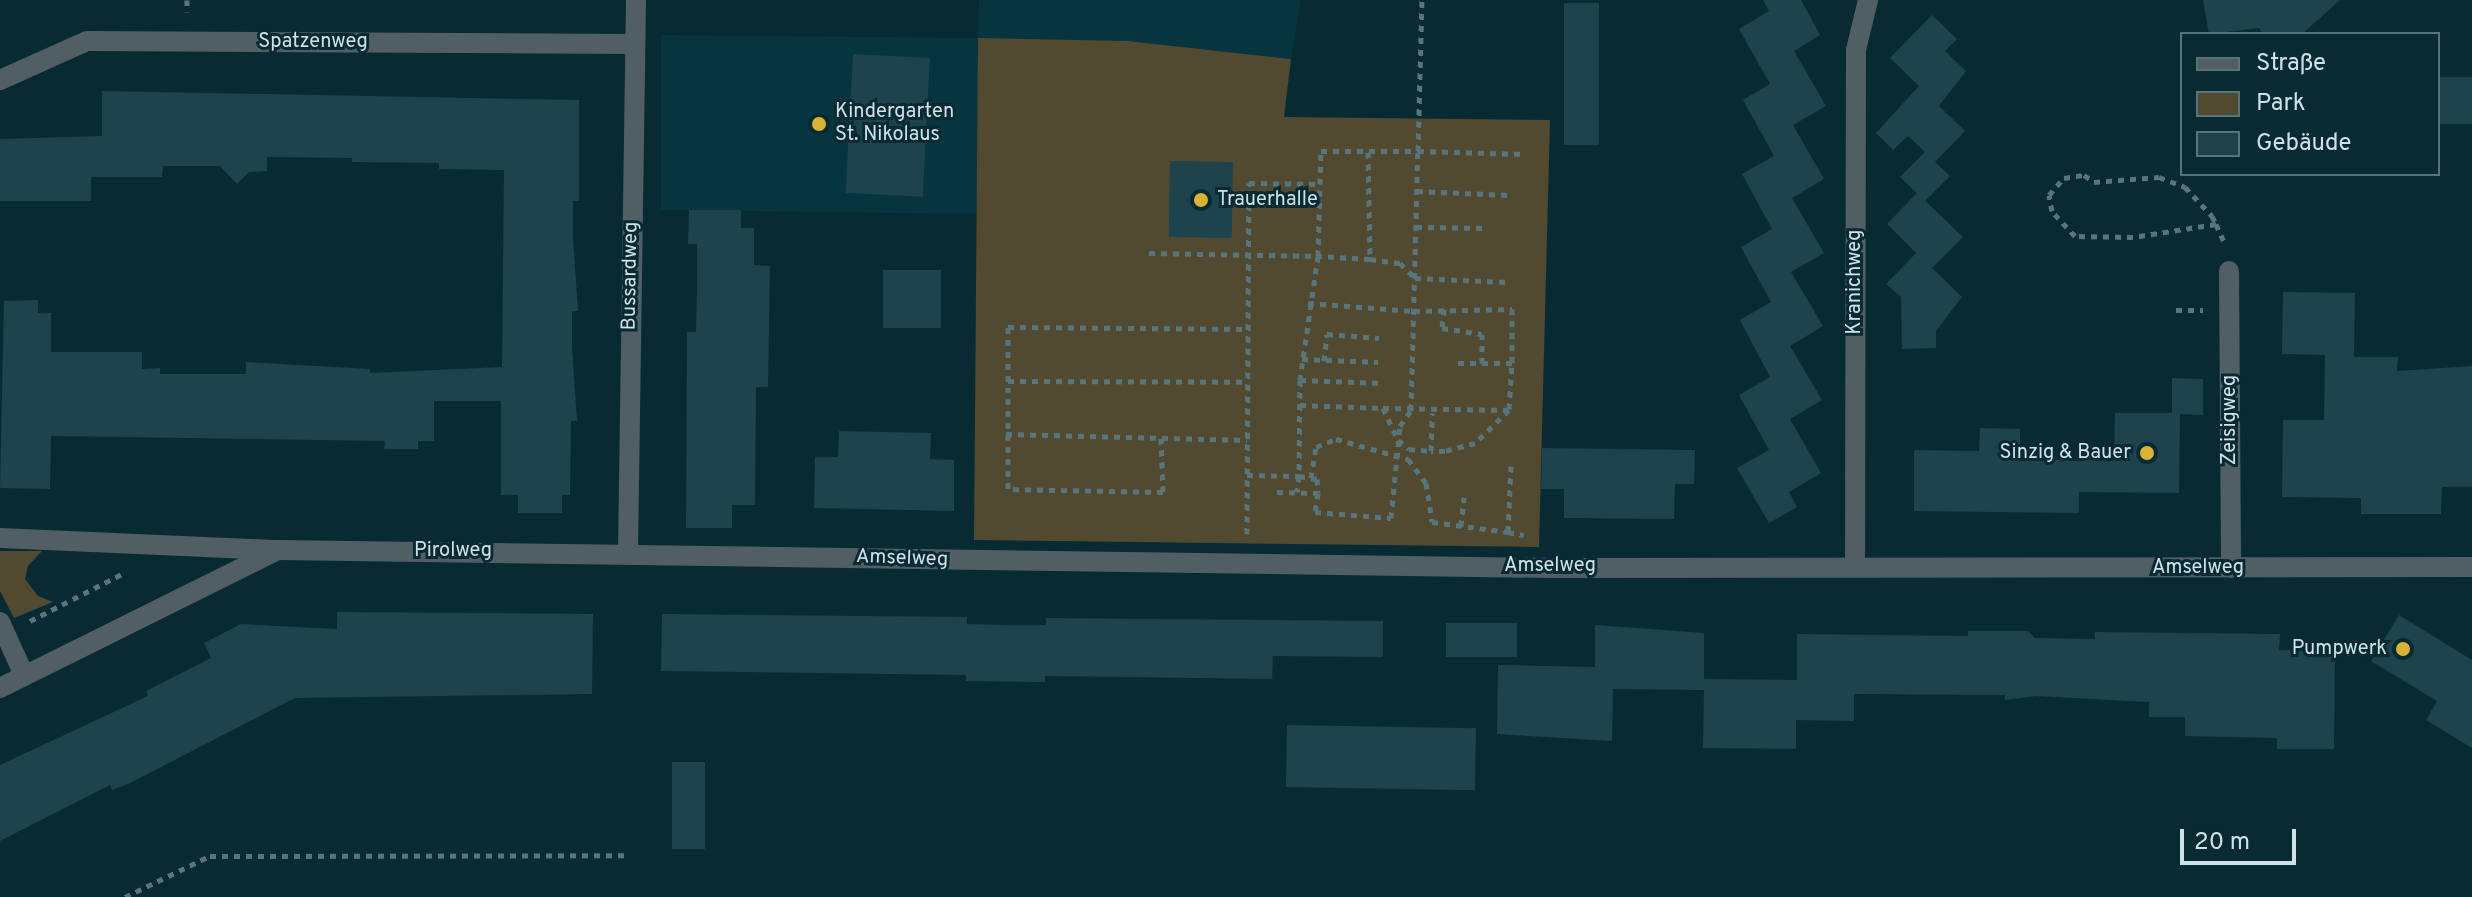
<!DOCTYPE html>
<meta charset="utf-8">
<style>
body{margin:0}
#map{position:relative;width:2472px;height:897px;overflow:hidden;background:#082a33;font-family:Overpass,sans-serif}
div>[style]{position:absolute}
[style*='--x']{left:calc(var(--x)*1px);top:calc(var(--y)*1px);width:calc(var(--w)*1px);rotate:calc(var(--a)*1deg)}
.built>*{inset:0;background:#063540}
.green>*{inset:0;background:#524931}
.building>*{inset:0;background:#1f434d;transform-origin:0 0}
.path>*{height:5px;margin-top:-2.5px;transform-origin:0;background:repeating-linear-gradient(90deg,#59757c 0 6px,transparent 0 12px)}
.lane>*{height:20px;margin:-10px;padding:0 10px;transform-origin:10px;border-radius:10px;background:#515f64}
.street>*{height:20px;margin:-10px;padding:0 10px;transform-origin:10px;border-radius:10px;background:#515f64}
.dots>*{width:22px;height:22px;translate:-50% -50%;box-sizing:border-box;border:4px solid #082a33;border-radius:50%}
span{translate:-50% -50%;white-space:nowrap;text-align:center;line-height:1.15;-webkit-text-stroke:6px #082a33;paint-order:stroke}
.street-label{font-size:20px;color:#d0e2e8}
.poi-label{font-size:20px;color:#d0e2e8}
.left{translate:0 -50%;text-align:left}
.right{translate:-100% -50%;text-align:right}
.legend{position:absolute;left:2180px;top:32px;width:260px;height:144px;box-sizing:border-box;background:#082a33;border:2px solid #58747b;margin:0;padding:10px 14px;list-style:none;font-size:24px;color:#d0e2e8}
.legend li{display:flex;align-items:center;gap:16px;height:40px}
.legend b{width:40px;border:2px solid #58747b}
.scale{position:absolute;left:2180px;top:829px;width:116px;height:36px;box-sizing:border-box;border:4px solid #d0e2e8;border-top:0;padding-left:10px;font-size:24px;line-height:28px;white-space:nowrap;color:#d0e2e8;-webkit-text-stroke:6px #082a33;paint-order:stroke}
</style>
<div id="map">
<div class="built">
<i style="clip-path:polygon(979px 0,1301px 0,1291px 59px,1128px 41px,979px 38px,977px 214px,661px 210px,661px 35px,978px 38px)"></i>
</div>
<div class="green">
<i style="clip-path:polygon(978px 38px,1128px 41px,1291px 59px,1284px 117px,1550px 120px,1539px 547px,974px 540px)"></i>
<i style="clip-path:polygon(0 551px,42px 551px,28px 566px,25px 579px,38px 596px,53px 602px,14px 618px,0 591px)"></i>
</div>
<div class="building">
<i style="clip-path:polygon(1763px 0,1801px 0,1820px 35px,1794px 51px,1826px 106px,1793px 125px,1824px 179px,1792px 198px,1824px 253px,1791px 272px,1823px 326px,1790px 346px,1822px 400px,1790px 419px,1821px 473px,1789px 492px,1797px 507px,1769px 523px,1737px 468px,1769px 450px,1739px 395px,1770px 377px,1740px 320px,1771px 302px,1741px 247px,1772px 229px,1742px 174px,1774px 156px,1743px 100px,1770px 84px,1739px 29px,1769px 11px)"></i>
<i style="clip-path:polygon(2203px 0,2340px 0,2302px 34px,2263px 34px,2259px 28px,2209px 34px)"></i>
<i style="left:1564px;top:3px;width:35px;height:142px"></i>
<i style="clip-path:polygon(1932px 15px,1957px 39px,1945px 51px,1966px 71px,1939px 106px,1965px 131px,1935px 162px,1950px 176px,1925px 201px,1900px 177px,1925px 152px,1908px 136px,1893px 150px,1876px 133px,1919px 86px,1890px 58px)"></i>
<i style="left:853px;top:54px;width:77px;height:139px;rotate:3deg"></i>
<i style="left:2438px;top:77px;width:34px;height:47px"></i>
<i style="clip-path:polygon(102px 91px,579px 100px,579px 201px,573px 201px,573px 237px,578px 311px,572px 311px,572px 347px,577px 421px,571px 421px,570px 495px,562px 495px,562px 513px,518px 513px,518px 495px,501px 495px,501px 401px,434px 401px,434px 441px,418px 441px,418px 449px,384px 449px,385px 441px,51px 436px,50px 489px,0 488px,4px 301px,38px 300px,38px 313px,51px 313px,51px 352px,142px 352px,142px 369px,160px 368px,160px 374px,246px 374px,246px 362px,370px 369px,370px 373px,502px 367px,504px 170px,439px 169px,439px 163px,352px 162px,352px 158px,267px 157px,267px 171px,249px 172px,237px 184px,220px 166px,163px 166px,162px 177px,91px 177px,91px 201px,0 201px,0 139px,102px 136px)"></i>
<i style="left:1170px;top:161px;width:63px;height:76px;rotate:1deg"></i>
<i style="clip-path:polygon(1917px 193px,1963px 237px,1932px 268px,1962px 297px,1936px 331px,1936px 348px,1902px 349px,1901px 297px,1886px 284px,1916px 253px,1887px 224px)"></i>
<i style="clip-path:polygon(689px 210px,741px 210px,741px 228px,754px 228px,754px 265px,770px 266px,768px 387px,756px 387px,755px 505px,732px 505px,732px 528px,686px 528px,687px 332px,696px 332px,697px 288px,697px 244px,688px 244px)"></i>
<i style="left:883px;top:270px;width:58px;height:58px"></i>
<i style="clip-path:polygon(2283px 292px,2355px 293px,2354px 357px,2398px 357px,2397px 371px,2472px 366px,2472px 487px,2442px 487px,2441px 514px,2361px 514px,2361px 498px,2282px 497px,2283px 420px,2324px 420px,2325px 355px,2282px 354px)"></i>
<i style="clip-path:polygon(2172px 378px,2203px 379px,2203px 415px,2180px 414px,2179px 493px,2079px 492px,2079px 513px,1914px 511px,1914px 450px,1979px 451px,1980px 428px,2020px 429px,2020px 460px,2114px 459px,2115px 413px,2172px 413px)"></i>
<i style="clip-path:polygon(839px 431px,931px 433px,930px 459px,954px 460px,954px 511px,814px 508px,815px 457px,838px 457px)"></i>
<i style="clip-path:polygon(1542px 448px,1695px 450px,1694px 484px,1675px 484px,1674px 519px,1564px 518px,1564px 489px,1541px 489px)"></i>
<i style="clip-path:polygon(337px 612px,593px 614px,592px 694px,295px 698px,130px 783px,112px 790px,110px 785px,0 841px,0 765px,148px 696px,146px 691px,211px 658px,204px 643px,241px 624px,337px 629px)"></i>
<i style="clip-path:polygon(662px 614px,967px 617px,967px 624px,1007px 625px,1046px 625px,1046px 618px,1383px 621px,1383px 657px,1273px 656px,1272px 679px,1045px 676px,1045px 682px,966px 681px,966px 675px,661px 671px)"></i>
<i style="clip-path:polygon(2399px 615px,2472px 660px,2472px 748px,2426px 720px,2437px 701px,2371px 661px)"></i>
<i style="left:1446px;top:623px;width:71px;height:34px"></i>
<i style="clip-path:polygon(1595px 625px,1704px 633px,1704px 679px,1797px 680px,1797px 634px,1968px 636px,1968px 631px,2028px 631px,2035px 638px,2095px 639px,2095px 632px,2280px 634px,2279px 650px,2335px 651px,2334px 749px,2277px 749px,2277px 738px,2185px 736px,2185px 717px,2149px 717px,2149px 702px,2035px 696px,2005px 700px,2005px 695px,1854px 694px,1854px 721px,1796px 720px,1796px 749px,1703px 748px,1704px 690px,1613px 689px,1612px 741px,1497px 734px,1498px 665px,1595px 667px)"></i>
<i style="left:1287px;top:725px;width:189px;height:62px;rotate:1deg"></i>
<i style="left:705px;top:762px;width:87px;height:33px;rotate:90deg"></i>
</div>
<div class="path">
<i style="--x:187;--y:0;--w:12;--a:90"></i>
<i style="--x:1368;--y:152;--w:107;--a:88.9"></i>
<i style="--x:1370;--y:259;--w:52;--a:-176.7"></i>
<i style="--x:1318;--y:256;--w:125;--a:98.3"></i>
<i style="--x:1300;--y:380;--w:96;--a:90.6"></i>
<i style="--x:1299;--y:476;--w:12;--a:9"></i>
<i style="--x:1311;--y:478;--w:31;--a:-81"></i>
<i style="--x:1316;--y:447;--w:22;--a:-22"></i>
<i style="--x:1336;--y:439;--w:75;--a:15.5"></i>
<i style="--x:1408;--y:459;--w:30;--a:53"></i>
<i style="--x:1426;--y:483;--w:39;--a:81"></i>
<i style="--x:1432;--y:522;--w:77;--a:7.5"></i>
<i style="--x:1417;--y:191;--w:93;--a:2.5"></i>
<i style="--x:2216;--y:224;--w:84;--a:171.1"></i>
<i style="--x:2133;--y:237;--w:58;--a:-179"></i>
<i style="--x:2075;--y:236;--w:34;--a:-133"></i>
<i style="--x:2052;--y:211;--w:16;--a:-101"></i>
<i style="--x:2049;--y:195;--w:23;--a:-49"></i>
<i style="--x:2064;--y:178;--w:20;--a:-9"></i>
<i style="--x:2084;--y:175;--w:12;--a:35"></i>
<i style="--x:2094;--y:182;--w:65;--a:-4.4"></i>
<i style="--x:2159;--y:177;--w:28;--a:21"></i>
<i style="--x:2185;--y:187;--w:40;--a:47"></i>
<i style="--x:2212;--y:216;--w:9;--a:63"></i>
<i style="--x:2216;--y:224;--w:20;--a:66"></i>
<i style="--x:1416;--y:227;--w:72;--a:0.8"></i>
<i style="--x:1149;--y:253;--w:169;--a:1"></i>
<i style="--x:1318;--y:256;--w:105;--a:-88.4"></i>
<i style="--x:1321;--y:151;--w:97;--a:0"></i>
<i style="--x:1418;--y:151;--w:151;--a:-88.5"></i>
<i style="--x:1370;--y:259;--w:30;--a:8"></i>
<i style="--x:1400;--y:263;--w:21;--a:45"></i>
<i style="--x:1415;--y:278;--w:92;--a:2.5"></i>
<i style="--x:1308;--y:303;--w:106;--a:4.3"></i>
<i style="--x:1414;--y:311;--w:98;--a:-1.2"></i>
<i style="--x:1512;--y:309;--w:54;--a:90"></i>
<i style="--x:1512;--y:363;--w:54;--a:180"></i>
<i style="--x:1444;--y:309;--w:19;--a:96"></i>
<i style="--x:1442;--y:328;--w:40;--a:8.5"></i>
<i style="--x:1482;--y:334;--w:29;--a:90"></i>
<i style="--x:2176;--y:310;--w:27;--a:0"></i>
<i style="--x:1302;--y:359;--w:76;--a:2.3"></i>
<i style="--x:1324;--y:361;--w:27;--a:-84"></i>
<i style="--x:1327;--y:334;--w:52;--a:4.4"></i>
<i style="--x:1300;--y:380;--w:84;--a:2"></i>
<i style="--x:1008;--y:381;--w:238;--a:0.2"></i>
<i style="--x:1300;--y:405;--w:83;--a:2.1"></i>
<i style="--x:1383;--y:408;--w:35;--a:65"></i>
<i style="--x:1398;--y:440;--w:14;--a:39"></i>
<i style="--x:1409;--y:449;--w:22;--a:5"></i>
<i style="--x:1383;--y:408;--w:126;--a:0.9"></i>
<i style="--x:1509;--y:410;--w:47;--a:135.9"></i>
<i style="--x:1475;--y:443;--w:31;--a:165"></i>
<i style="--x:1445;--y:451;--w:14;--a:180"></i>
<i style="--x:1431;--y:451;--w:38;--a:-88"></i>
<i style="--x:1509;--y:409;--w:46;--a:-86.3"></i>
<i style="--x:1006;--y:434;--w:241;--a:1.4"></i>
<i style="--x:1161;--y:438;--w:54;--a:87.9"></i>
<i style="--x:1163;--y:492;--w:155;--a:-178.9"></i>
<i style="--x:1008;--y:489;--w:162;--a:-90"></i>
<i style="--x:1008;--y:327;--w:238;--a:0.5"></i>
<i style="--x:1511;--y:466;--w:66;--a:92.6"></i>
<i style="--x:1508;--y:532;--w:16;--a:11"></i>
<i style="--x:1247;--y:475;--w:52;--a:1.1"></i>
<i style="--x:1299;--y:476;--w:16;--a:97"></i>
<i style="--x:1311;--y:478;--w:6;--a:9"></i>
<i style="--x:1317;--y:479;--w:14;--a:86"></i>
<i style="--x:1277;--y:492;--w:41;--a:1.4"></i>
<i style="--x:1318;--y:493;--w:19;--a:99"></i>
<i style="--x:1315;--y:512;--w:76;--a:4.5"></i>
<i style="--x:1391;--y:518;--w:92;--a:-84.4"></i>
<i style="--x:1400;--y:426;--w:19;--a:-55"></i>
<i style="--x:1411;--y:410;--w:259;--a:-88.5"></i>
<i style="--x:1418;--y:151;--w:106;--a:1.6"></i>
<i style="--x:1461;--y:526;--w:29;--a:-84"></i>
<i style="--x:1247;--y:534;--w:351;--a:-89.7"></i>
<i style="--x:1249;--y:183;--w:72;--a:0.8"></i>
<i style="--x:30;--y:621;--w:106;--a:-27.1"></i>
<i style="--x:125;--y:897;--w:94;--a:-25.8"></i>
<i style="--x:210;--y:856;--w:420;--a:-0.1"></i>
</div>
<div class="lane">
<i style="--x:0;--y:538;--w:278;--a:2.5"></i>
<i style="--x:0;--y:622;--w:58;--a:65.6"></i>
</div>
<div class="street">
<i style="--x:0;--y:80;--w:95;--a:-24.1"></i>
<i style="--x:87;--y:41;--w:547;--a:0.31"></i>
<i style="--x:2229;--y:271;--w:297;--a:89.6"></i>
<i style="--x:628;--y:552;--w:552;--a:-89.17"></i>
<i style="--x:1855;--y:566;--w:516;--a:-89.89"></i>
<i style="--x:1856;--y:50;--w:51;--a:-76.5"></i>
<i style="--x:0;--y:688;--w:310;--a:-26.4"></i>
<i style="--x:278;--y:550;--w:1275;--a:0.81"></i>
<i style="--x:1553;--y:568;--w:919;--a:-0.06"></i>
</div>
<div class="dots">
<i style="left:819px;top:124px;background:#dab333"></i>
<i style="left:1201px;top:200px;background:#dab333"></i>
<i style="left:2147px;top:453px;background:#dab333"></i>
<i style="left:2403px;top:649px;background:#dab333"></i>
</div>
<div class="street-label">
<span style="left:313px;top:42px">Spatzenweg</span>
<span style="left:631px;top:276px;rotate:-89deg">Bussardweg</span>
<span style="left:1855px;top:282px;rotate:-90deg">Kranichweg</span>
<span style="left:2230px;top:420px;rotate:-90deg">Zeisigweg</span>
<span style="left:453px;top:551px">Pirolweg</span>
<span style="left:902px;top:559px;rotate:2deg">Amselweg</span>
<span style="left:1550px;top:566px">Amselweg</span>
<span style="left:2198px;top:568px">Amselweg</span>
</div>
<div class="poi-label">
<span class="left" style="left:835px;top:124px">Kindergarten<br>St. Nikolaus</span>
<span class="left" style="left:1217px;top:200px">Trauerhalle</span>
<span class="right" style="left:2131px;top:453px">Sinzig &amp; Bauer</span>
<span class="right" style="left:2387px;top:649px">Pumpwerk</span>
</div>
<ul class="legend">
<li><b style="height:10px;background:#515f64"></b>Straße</li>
<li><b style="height:22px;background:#524931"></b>Park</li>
<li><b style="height:22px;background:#1f434d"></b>Gebäude</li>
</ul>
<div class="scale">20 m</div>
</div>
